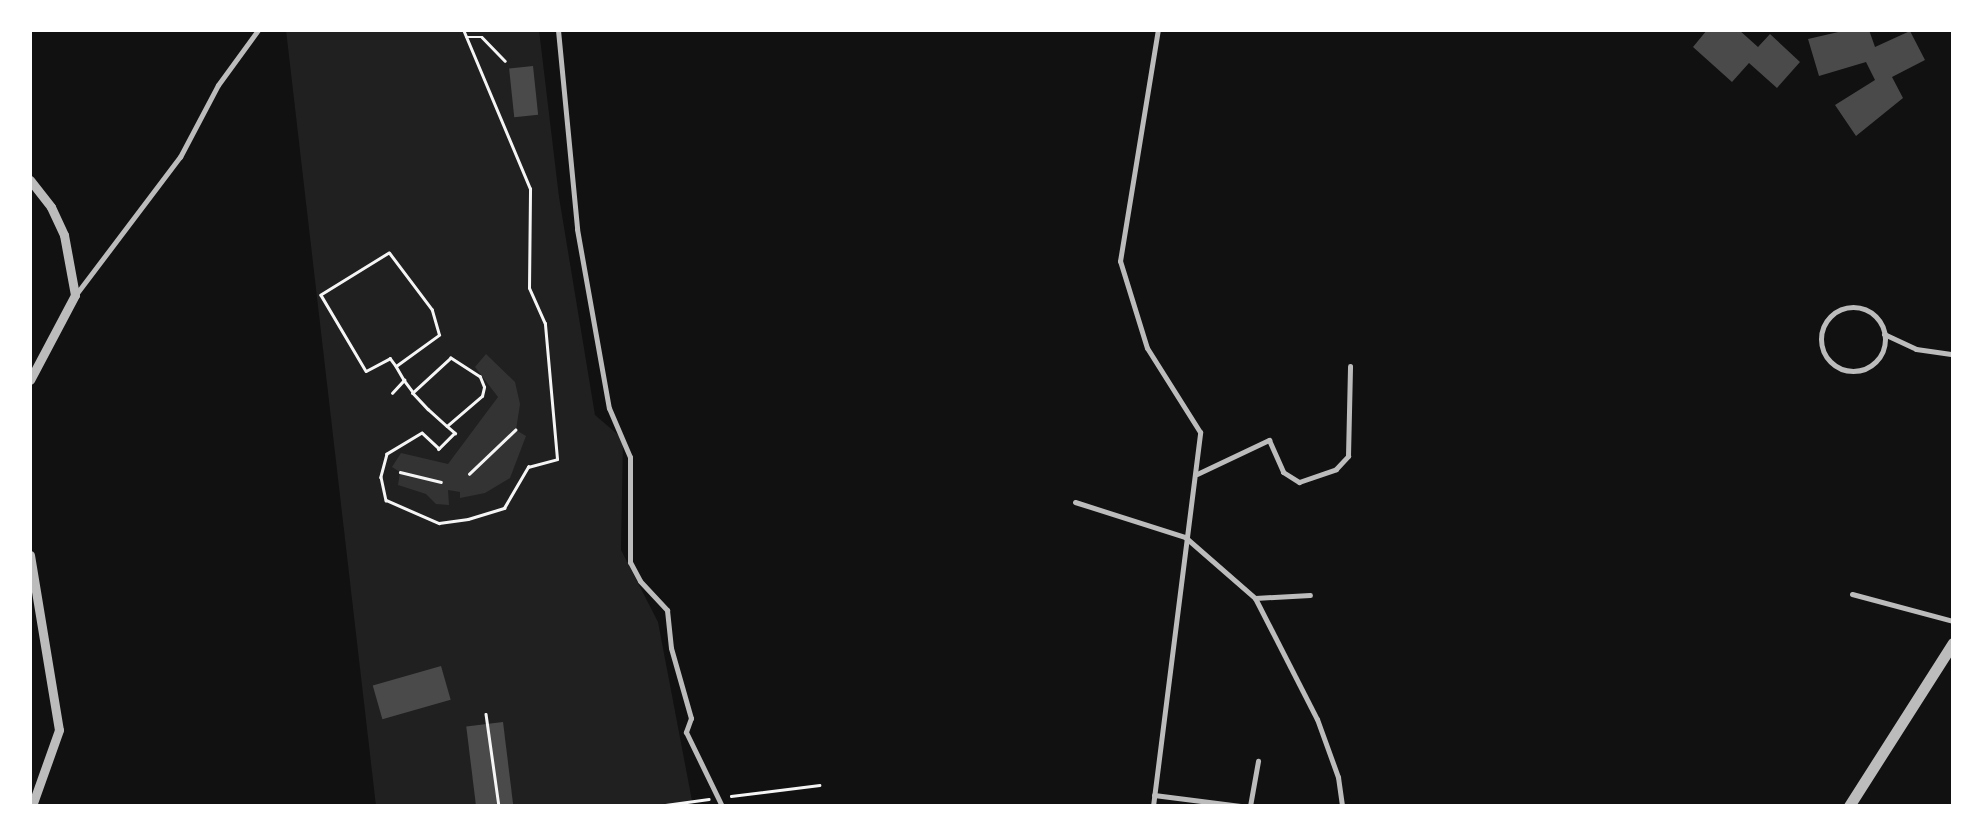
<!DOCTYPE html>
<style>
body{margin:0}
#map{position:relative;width:1983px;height:836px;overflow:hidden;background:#111;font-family:Georgia,serif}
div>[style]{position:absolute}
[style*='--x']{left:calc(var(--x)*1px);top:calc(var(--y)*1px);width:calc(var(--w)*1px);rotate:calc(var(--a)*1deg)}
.green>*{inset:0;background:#202020}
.water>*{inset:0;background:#333}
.building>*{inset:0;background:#4a4a4a;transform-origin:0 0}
.path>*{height:2.5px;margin:-1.25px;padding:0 1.25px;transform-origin:1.25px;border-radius:1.25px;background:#f5f5f5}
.service>*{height:5px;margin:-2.5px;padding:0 2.5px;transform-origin:2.5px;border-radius:2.5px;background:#bcbcbc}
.service>.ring{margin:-2.5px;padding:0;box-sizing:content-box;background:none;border:5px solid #bcbcbc;border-radius:50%}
.minor>*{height:9px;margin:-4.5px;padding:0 4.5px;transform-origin:4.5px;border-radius:4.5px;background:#bcbcbc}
.tertiary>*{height:11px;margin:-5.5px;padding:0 5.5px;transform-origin:5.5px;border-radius:5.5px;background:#bcbcbc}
span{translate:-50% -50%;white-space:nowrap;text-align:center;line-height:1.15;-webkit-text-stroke:8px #fff;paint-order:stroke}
.frame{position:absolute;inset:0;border:32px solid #fff;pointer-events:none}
</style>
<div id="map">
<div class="green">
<i style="clip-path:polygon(286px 30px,539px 30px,559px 197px,595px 415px,623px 439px,621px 550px,658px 622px,693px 806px,376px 806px)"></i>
</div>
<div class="water">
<i style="clip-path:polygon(486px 354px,515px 382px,520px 404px,516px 430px,526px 436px,510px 478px,485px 493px,460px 498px,460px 492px,448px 490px,449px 505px,436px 504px,426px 494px,398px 485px,400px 472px,392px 467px,401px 453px,448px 464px,498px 397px,475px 367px)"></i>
</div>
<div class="building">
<i style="clip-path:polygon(1707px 30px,1739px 30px,1758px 47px,1770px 34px,1800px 62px,1777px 88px,1749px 63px,1732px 82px,1693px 47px)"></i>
<i style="clip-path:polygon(1847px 30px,1869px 30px,1875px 47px,1910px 31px,1925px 60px,1892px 77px,1903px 98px,1856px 136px,1835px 105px,1875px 80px,1866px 62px,1819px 76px,1808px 39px)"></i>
<i style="left:533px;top:66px;width:49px;height:24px;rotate:84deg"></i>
<i style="left:441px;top:666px;width:35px;height:71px;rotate:74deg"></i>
<i style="left:503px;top:722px;width:85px;height:37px;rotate:83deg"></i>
</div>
<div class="path">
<i style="--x:466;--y:37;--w:16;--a:0"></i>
<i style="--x:482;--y:37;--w:33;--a:46"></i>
<i style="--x:396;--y:366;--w:53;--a:-35.8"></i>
<i style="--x:439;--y:335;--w:26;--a:-106"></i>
<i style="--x:432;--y:310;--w:71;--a:-127"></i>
<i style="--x:389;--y:253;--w:80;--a:148.3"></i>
<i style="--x:321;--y:295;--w:88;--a:59.4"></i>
<i style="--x:366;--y:371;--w:27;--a:-28"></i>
<i style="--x:390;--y:358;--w:10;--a:53"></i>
<i style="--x:396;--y:366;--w:16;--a:60"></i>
<i style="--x:404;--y:380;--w:15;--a:53"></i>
<i style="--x:392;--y:393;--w:18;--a:-47"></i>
<i style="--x:447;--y:426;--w:46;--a:-40.6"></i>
<i style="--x:482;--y:396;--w:9;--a:-77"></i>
<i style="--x:484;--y:387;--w:11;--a:-112"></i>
<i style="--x:480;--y:377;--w:35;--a:-147"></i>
<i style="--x:451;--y:358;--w:52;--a:137.4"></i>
<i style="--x:413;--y:393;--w:22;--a:47"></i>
<i style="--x:428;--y:409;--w:25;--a:42"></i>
<i style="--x:447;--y:426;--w:11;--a:41"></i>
<i style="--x:455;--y:433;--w:23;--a:135"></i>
<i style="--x:439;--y:449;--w:23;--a:-137"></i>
<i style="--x:422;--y:433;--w:41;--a:149"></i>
<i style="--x:387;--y:454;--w:24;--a:105"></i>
<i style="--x:381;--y:477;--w:24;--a:78"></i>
<i style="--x:386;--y:500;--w:58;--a:23.5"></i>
<i style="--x:439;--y:523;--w:29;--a:-8"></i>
<i style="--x:468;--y:519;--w:38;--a:-17"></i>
<i style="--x:504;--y:508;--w:48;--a:-59.7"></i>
<i style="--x:528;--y:467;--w:30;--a:-15"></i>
<i style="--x:557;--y:459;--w:136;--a:-95.1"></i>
<i style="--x:545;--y:324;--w:39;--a:-114"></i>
<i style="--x:529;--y:288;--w:99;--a:-89.4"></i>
<i style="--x:530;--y:189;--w:173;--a:-112.8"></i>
<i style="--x:400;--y:472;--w:42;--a:13.7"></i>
<i style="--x:469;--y:474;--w:64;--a:-43.7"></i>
<i style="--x:486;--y:714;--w:93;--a:82"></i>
<i style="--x:731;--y:796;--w:89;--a:-7.1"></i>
<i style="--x:658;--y:806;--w:51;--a:-7.8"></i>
</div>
<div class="service">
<i style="--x:558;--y:30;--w:200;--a:84.5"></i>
<i style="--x:577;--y:229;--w:182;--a:79.9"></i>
<i style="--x:609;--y:408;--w:53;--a:66.8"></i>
<i style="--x:630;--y:457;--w:105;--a:90"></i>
<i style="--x:630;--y:562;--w:21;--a:62"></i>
<i style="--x:640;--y:581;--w:40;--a:47"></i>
<i style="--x:667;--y:610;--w:38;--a:84"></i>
<i style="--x:671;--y:648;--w:73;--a:74.1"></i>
<i style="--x:691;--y:718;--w:15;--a:110"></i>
<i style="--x:686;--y:732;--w:82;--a:64.1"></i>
<i style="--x:77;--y:293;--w:171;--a:-52.9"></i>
<i style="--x:180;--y:157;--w:81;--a:-62.2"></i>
<i style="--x:218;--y:85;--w:68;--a:-54"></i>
<i class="ring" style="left:1821px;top:307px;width:59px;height:59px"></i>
<i style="--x:1884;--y:334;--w:35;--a:25"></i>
<i style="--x:1916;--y:349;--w:37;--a:8"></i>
<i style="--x:1197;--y:474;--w:80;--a:-25.3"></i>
<i style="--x:1269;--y:440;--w:35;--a:66"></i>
<i style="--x:1283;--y:472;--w:19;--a:32"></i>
<i style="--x:1299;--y:482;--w:39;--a:-19"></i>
<i style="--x:1336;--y:469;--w:18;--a:-47"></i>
<i style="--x:1348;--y:456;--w:90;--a:-88.7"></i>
<i style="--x:1075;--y:502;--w:115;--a:17.7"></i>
<i style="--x:1185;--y:537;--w:93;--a:41.1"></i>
<i style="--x:1255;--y:598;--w:136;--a:62.9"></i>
<i style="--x:1317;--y:719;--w:62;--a:70.1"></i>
<i style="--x:1338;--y:777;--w:29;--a:82"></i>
<i style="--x:1852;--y:594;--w:105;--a:15"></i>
<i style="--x:1255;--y:598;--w:55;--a:-3.1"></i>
<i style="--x:1154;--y:795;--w:87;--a:7.3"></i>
<i style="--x:1153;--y:806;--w:377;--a:-82.8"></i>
<i style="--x:1200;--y:432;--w:99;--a:-122.2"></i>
<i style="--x:1147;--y:348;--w:91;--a:-107.2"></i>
<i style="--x:1120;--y:261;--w:234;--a:-80.7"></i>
<i style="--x:1250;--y:806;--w:46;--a:-79.9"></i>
</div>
<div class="minor">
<i style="--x:30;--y:180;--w:34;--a:52"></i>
<i style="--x:51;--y:207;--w:31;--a:65"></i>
<i style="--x:64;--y:235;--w:61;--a:79.6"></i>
<i style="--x:75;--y:295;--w:96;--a:117.9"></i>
<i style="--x:30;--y:555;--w:177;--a:80.6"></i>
<i style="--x:59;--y:730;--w:81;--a:109.6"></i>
</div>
<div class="tertiary">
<i style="--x:1849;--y:806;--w:193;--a:-57.5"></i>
</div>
<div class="frame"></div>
</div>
